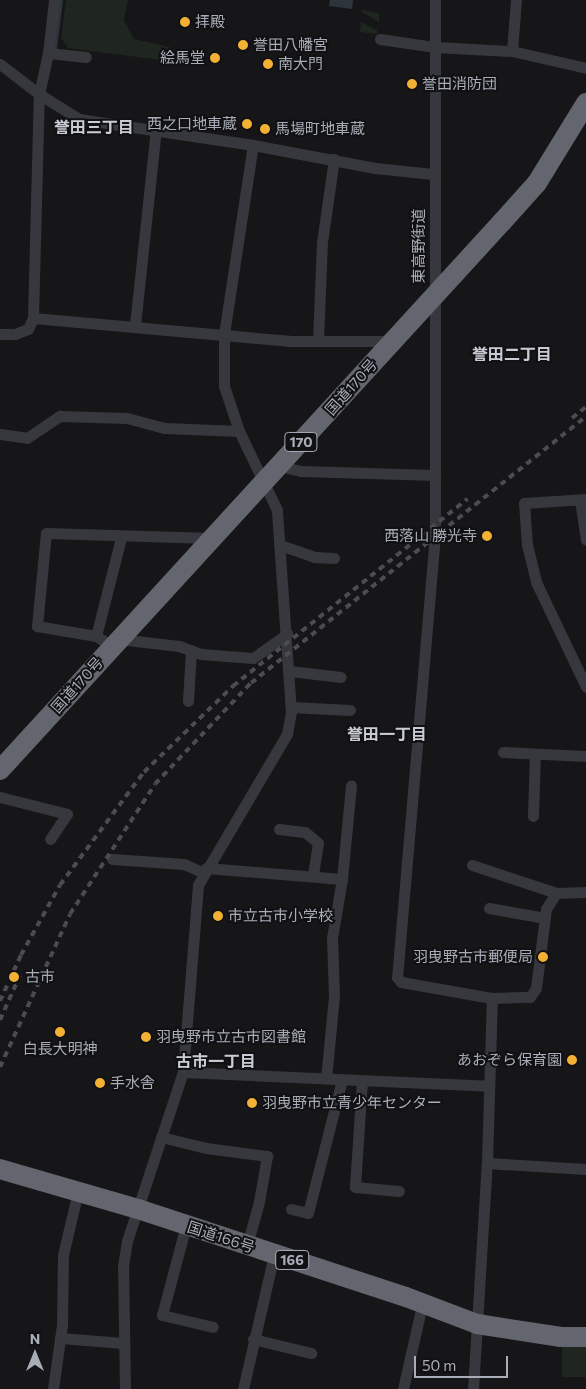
<!DOCTYPE html>
<meta charset="utf-8">
<style>
body{margin:0}
#map{position:relative;width:586px;height:1389px;overflow:hidden;background:#161618;font-family:Commissioner,"Noto Sans JP",sans-serif}
div>[style]{position:absolute}
[style*='--x']{left:calc(var(--x)*1px);top:calc(var(--y)*1px);width:calc(var(--w)*1px);rotate:calc(var(--a)*1deg)}
.green>*{inset:0;background:#1e261f;transform-origin:0 0}
.water>*{inset:0;background:#2c353c}
.stream>*{height:4px;margin:-2px;padding:0 2px;transform-origin:2px;border-radius:2px;background:#2c353c}
.street>*{height:11px;margin:-5.5px;padding:0 5.5px;transform-origin:5.5px;border-radius:5.5px;background:#37383d}
.highway>*{height:20px;margin:-10px;padding:0 10px;transform-origin:10px;border-radius:10px;background:#63666e}
.rail>*{height:4px;margin-top:-2px;transform-origin:0;background:repeating-linear-gradient(90deg,#4a4c52 0 6px,transparent 0 11px)}
.dots>*{width:14px;height:14px;translate:-50% -50%;box-sizing:border-box;border:2px solid #111113;border-radius:50%}
span{translate:-50% -50%;white-space:nowrap;text-align:center;line-height:1.15;-webkit-text-stroke:4px #111113;paint-order:stroke}
.shield-label span{padding:1px 4px;background:#111113;border:1px solid;border-radius:4px;-webkit-text-stroke-width:0}
.shield-label{font-size:14px;color:#a8adb8;font-weight:700}
.poi-label{font-size:15px;color:#a8adb8}
.left{translate:0 -50%;text-align:left}
.right{translate:-100% -50%;text-align:right}
.street-label{font-size:15px;color:#a8adb8}
.neighbourhood-label{font-size:16px;color:#c9ccd4;font-weight:700}
.north{position:absolute;left:10px;top:1329px;width:50px;height:50px;-webkit-text-stroke:4px #111113;paint-order:stroke;rotate:0deg;font-size:14px;font-weight:700;line-height:20px;text-align:center;color:#a8adb8}
.north::after{content:'';display:block;margin:auto;width:18px;height:22px;background:#a8adb8;clip-path:polygon(50% 0,100% 100%,50% 72%,0 100%)}
.scale{position:absolute;left:414px;top:1356px;width:94px;height:22px;box-sizing:border-box;border:2px solid #a8adb8;border-top:0;padding-left:6px;font-size:15px;line-height:18px;white-space:nowrap;color:#a8adb8;-webkit-text-stroke:4px #111113;paint-order:stroke}
</style>
<div id="map">
<div class="green">
<i style="clip-path:polygon(66px 0,128px 0,124px 20px,134px 39px,169px 47px,172px 49px,171px 58px,168px 61px,68px 48px,61px 38px)"></i>
<i style="clip-path:polygon(362px 10px,379px 13px,379px 22px,362px 12px)"></i>
<i style="clip-path:polygon(361px 22px,377px 30px,377px 34px,360px 32px)"></i>
<i style="left:562px;top:1341px;width:24px;height:36px"></i>
</div>
<div class="water">
<i style="clip-path:polygon(330px 0,353px 0,352px 9px,329px 6px)"></i>
</div>
<div class="stream">
<i style="--x:55;--y:49;--w:49;--a:-83"></i>
</div>
<div class="street">
<i style="--x:435;--y:0;--w:535;--a:90"></i>
<i style="--x:435;--y:535;--w:444;--a:94.9"></i>
<i style="--x:397;--y:977;--w:6;--a:51"></i>
<i style="--x:401;--y:982;--w:92;--a:10"></i>
<i style="--x:492;--y:998;--w:38;--a:-2"></i>
<i style="--x:530;--y:997;--w:11;--a:-56"></i>
<i style="--x:536;--y:988;--w:80;--a:-82.8"></i>
<i style="--x:546;--y:909;--w:19;--a:-58"></i>
<i style="--x:556;--y:893;--w:30;--a:-2"></i>
<i style="--x:380;--y:39;--w:56;--a:8.3"></i>
<i style="--x:435;--y:47;--w:77;--a:3"></i>
<i style="--x:512;--y:51;--w:76;--a:12.9"></i>
<i style="--x:512;--y:51;--w:51;--a:-85.5"></i>
<i style="--x:48;--y:53;--w:38;--a:6"></i>
<i style="--x:0;--y:64;--w:49;--a:37.6"></i>
<i style="--x:39;--y:94;--w:47;--a:32"></i>
<i style="--x:79;--y:119;--w:176;--a:8.5"></i>
<i style="--x:253;--y:145;--w:124;--a:10.7"></i>
<i style="--x:375;--y:168;--w:58;--a:5.9"></i>
<i style="--x:33;--y:318;--w:257;--a:5.1"></i>
<i style="--x:289;--y:341;--w:103;--a:0"></i>
<i style="--x:135;--y:325;--w:196;--a:-83.9"></i>
<i style="--x:0;--y:334;--w:15;--a:0"></i>
<i style="--x:15;--y:334;--w:14;--a:-21"></i>
<i style="--x:28;--y:329;--w:12;--a:-66"></i>
<i style="--x:33;--y:318;--w:224;--a:-88.5"></i>
<i style="--x:39;--y:94;--w:42;--a:-77.6"></i>
<i style="--x:48;--y:53;--w:53;--a:-83.5"></i>
<i style="--x:318;--y:341;--w:99;--a:-87.7"></i>
<i style="--x:322;--y:242;--w:84;--a:-81.8"></i>
<i style="--x:0;--y:434;--w:27;--a:8"></i>
<i style="--x:27;--y:438;--w:40;--a:-34"></i>
<i style="--x:60;--y:416;--w:67;--a:1.7"></i>
<i style="--x:127;--y:418;--w:39;--a:15"></i>
<i style="--x:165;--y:428;--w:74;--a:2.3"></i>
<i style="--x:279;--y:466;--w:23;--a:13"></i>
<i style="--x:301;--y:471;--w:134;--a:1.7"></i>
<i style="--x:586;--y:499;--w:62;--a:176.3"></i>
<i style="--x:524;--y:503;--w:42;--a:85.9"></i>
<i style="--x:527;--y:545;--w:38;--a:76"></i>
<i style="--x:536;--y:582;--w:116;--a:64.5"></i>
<i style="--x:580;--y:500;--w:40;--a:81.5"></i>
<i style="--x:280;--y:545;--w:36;--a:19"></i>
<i style="--x:314;--y:557;--w:20;--a:3"></i>
<i style="--x:96;--y:636;--w:101;--a:-75.7"></i>
<i style="--x:119;--y:639;--w:60;--a:6.7"></i>
<i style="--x:179;--y:646;--w:23;--a:20"></i>
<i style="--x:201;--y:654;--w:52;--a:4.4"></i>
<i style="--x:253;--y:658;--w:42;--a:-35.2"></i>
<i style="--x:112;--y:646;--w:19;--a:-148"></i>
<i style="--x:96;--y:636;--w:60;--a:-170.4"></i>
<i style="--x:37;--y:626;--w:93;--a:-84.5"></i>
<i style="--x:46;--y:533;--w:166;--a:1.7"></i>
<i style="--x:290;--y:671;--w:51;--a:6.7"></i>
<i style="--x:188;--y:701;--w:51;--a:-86.6"></i>
<i style="--x:291;--y:707;--w:59;--a:2.9"></i>
<i style="--x:503;--y:752;--w:83;--a:2.8"></i>
<i style="--x:0;--y:797;--w:69;--a:14.2"></i>
<i style="--x:67;--y:814;--w:30;--a:124"></i>
<i style="--x:533;--y:816;--w:62;--a:-88.2"></i>
<i style="--x:279;--y:829;--w:26;--a:7"></i>
<i style="--x:305;--y:832;--w:17;--a:40"></i>
<i style="--x:318;--y:843;--w:33;--a:99"></i>
<i style="--x:112;--y:859;--w:72;--a:4"></i>
<i style="--x:184;--y:864;--w:22;--a:24"></i>
<i style="--x:472;--y:865;--w:89;--a:18.4"></i>
<i style="--x:206;--y:868;--w:136;--a:4.6"></i>
<i style="--x:342;--y:879;--w:60;--a:99.6"></i>
<i style="--x:332;--y:938;--w:58;--a:88"></i>
<i style="--x:334;--y:996;--w:83;--a:95.5"></i>
<i style="--x:342;--y:879;--w:94;--a:-84.5"></i>
<i style="--x:489;--y:908;--w:57;--a:10.1"></i>
<i style="--x:183;--y:1072;--w:305;--a:2.6"></i>
<i style="--x:362;--y:1081;--w:106;--a:93.8"></i>
<i style="--x:355;--y:1187;--w:44;--a:5.2"></i>
<i style="--x:161;--y:1137;--w:46;--a:13.7"></i>
<i style="--x:206;--y:1148;--w:62;--a:7.5"></i>
<i style="--x:267;--y:1156;--w:47;--a:99.9"></i>
<i style="--x:259;--y:1202;--w:45;--a:105.6"></i>
<i style="--x:487;--y:1163;--w:99;--a:3.5"></i>
<i style="--x:291;--y:1209;--w:17;--a:13"></i>
<i style="--x:308;--y:1213;--w:137;--a:-75.7"></i>
<i style="--x:186;--y:1225;--w:93;--a:104.9"></i>
<i style="--x:162;--y:1315;--w:52;--a:13.2"></i>
<i style="--x:60;--y:1338;--w:63;--a:4.5"></i>
<i style="--x:253;--y:1339;--w:60;--a:13.6"></i>
<i style="--x:53;--y:1389;--w:65;--a:-82"></i>
<i style="--x:62;--y:1325;--w:70;--a:-89.2"></i>
<i style="--x:63;--y:1255;--w:66;--a:-76.8"></i>
<i style="--x:125;--y:1389;--w:123;--a:-90.9"></i>
<i style="--x:123;--y:1266;--w:25;--a:-81"></i>
<i style="--x:127;--y:1241;--w:178;--a:-71.7"></i>
<i style="--x:183;--y:1072;--w:188;--a:-85.4"></i>
<i style="--x:198;--y:885;--w:175;--a:-59.5"></i>
<i style="--x:287;--y:734;--w:22;--a:-80"></i>
<i style="--x:291;--y:712;--w:202;--a:-94"></i>
<i style="--x:277;--y:510;--w:88;--a:-115.7"></i>
<i style="--x:239;--y:431;--w:47;--a:-108.4"></i>
<i style="--x:224;--y:386;--w:52;--a:-90"></i>
<i style="--x:224;--y:334;--w:191;--a:-81.3"></i>
<i style="--x:243;--y:1389;--w:138;--a:-77"></i>
<i style="--x:403;--y:1389;--w:86;--a:-77.3"></i>
<i style="--x:473;--y:1389;--w:226;--a:-86.5"></i>
<i style="--x:487;--y:1163;--w:165;--a:-88.3"></i>
</div>
<div class="highway">
<i style="--x:0;--y:770;--w:743;--a:-47.51"></i>
<i style="--x:502;--y:222;--w:52;--a:-48.1"></i>
<i style="--x:537;--y:183;--w:94;--a:-58.5"></i>
<i style="--x:0;--y:1169;--w:144;--a:16.2"></i>
<i style="--x:138;--y:1209;--w:282;--a:18.2"></i>
<i style="--x:406;--y:1297;--w:76;--a:20.8"></i>
<i style="--x:477;--y:1324;--w:85;--a:8.8"></i>
<i style="--x:561;--y:1337;--w:25;--a:0"></i>
</div>
<div class="rail">
<i style="--x:572;--y:418;--w:18;--a:-38"></i>
<i style="--x:0;--y:1001;--w:51;--a:-65.5"></i>
<i style="--x:21;--y:955;--w:80;--a:-60.9"></i>
<i style="--x:60;--y:885;--w:141;--a:-53.4"></i>
<i style="--x:144;--y:772;--w:124;--a:-44"></i>
<i style="--x:233;--y:686;--w:300;--a:-38.6"></i>
<i style="--x:0;--y:1020;--w:49;--a:-66"></i>
<i style="--x:0;--y:1067;--w:168;--a:-65.4"></i>
<i style="--x:70;--y:914;--w:155;--a:-56.8"></i>
<i style="--x:155;--y:784;--w:139;--a:-46.5"></i>
<i style="--x:251;--y:683;--w:428;--a:-38.5"></i>
</div>
<div class="dots">
<i style="left:185px;top:22px;background:#f2b134"></i>
<i style="left:243px;top:45px;background:#f2b134"></i>
<i style="left:215px;top:58px;background:#f2b134"></i>
<i style="left:268px;top:64px;background:#f2b134"></i>
<i style="left:412px;top:84px;background:#f2b134"></i>
<i style="left:247px;top:124px;background:#f2b134"></i>
<i style="left:265px;top:129px;background:#f2b134"></i>
<i style="left:487px;top:536px;background:#f2b134"></i>
<i style="left:218px;top:916px;background:#f2b134"></i>
<i style="left:543px;top:957px;background:#f2b134"></i>
<i style="left:14px;top:977px;background:#f2b134"></i>
<i style="left:60px;top:1032px;background:#f2b134"></i>
<i style="left:146px;top:1037px;background:#f2b134"></i>
<i style="left:572px;top:1060px;background:#f2b134"></i>
<i style="left:100px;top:1083px;background:#f2b134"></i>
<i style="left:252px;top:1103px;background:#f2b134"></i>
</div>
<div class="shield-label">
<span style="left:301px;top:442px">170</span>
<span style="left:292px;top:1260px">166</span>
</div>
<div class="poi-label">
<span class="left" style="left:195px;top:22px">拝殿</span>
<span class="left" style="left:253px;top:45px">誉田八幡宮</span>
<span class="right" style="left:205px;top:58px">絵馬堂</span>
<span class="left" style="left:278px;top:64px">南大門</span>
<span class="left" style="left:422px;top:84px">誉田消防団</span>
<span class="right" style="left:237px;top:124px">西之口地車蔵</span>
<span class="left" style="left:275px;top:129px">馬場町地車蔵</span>
<span class="right" style="left:477px;top:536px">西落山 勝光寺</span>
<span class="left" style="left:228px;top:916px">市立古市小学校</span>
<span class="right" style="left:533px;top:957px">羽曳野古市郵便局</span>
<span class="left" style="left:25px;top:977px">古市</span>
<span class="left" style="left:156px;top:1037px">羽曳野市立古市図書館</span>
<span style="left:60px;top:1049px">白長大明神</span>
<span class="right" style="left:562px;top:1060px">あおぞら保育園</span>
<span class="left" style="left:110px;top:1083px">手水舎</span>
<span class="left" style="left:262px;top:1103px">羽曳野市立青少年センター</span>
</div>
<div class="street-label">
<span style="left:419px;top:246px;rotate:-90deg">東高野街道</span>
<span style="left:351px;top:387px;rotate:-48deg">国道170号</span>
<span style="left:77px;top:685px;rotate:-48deg">国道170号</span>
<span style="left:221px;top:1237px;rotate:18deg">国道166号</span>
</div>
<div class="neighbourhood-label">
<span style="left:94px;top:127px">誉田三丁目</span>
<span style="left:512px;top:354px">誉田二丁目</span>
<span style="left:387px;top:734px">誉田一丁目</span>
<span style="left:216px;top:1061px">古市一丁目</span>
</div>
<div class="north">N</div>
<div class="scale">50 m</div>
</div>
